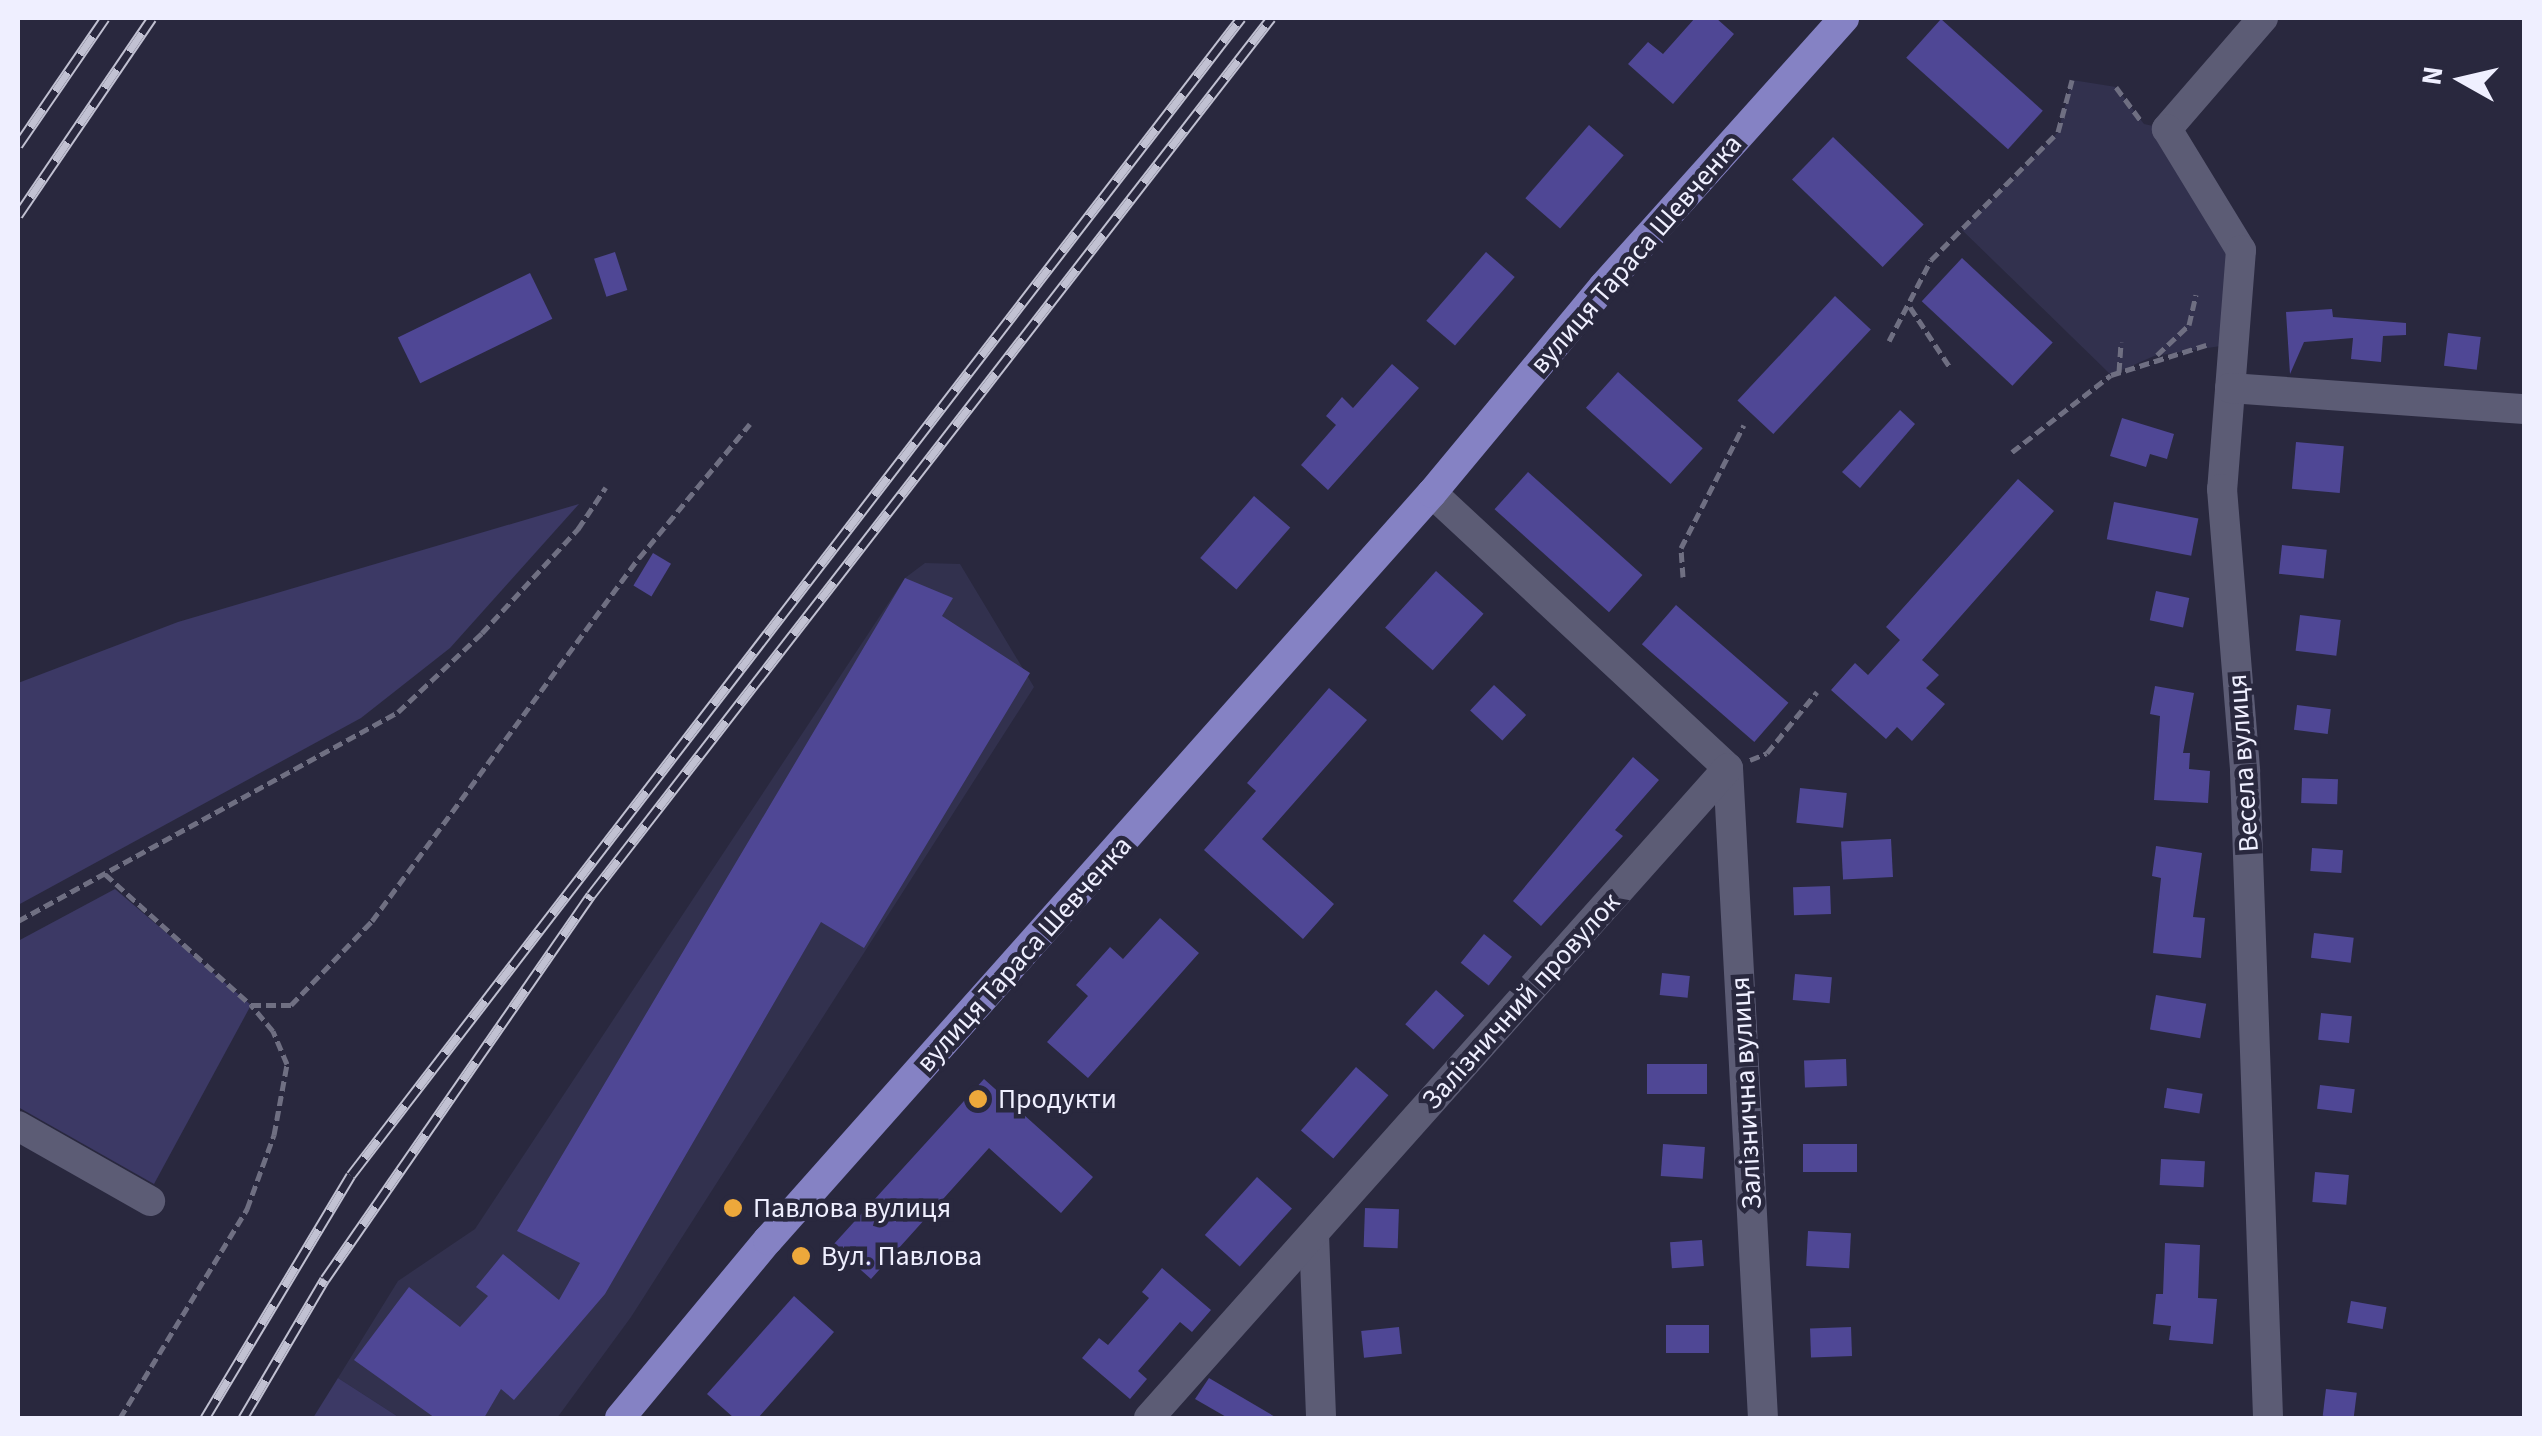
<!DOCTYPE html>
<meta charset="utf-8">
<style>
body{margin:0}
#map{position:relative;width:2542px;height:1436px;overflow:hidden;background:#29283e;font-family:"Source Sans 3",sans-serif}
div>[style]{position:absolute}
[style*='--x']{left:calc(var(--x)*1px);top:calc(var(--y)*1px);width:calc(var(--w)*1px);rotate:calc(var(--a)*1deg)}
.built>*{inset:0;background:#32314e}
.green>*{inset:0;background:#3c3965}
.building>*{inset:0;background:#4f4795;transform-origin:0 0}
.path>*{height:5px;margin-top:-2.5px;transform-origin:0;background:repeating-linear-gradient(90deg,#6f6f82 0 10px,transparent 0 15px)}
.minor>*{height:30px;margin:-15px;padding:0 15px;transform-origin:15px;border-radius:15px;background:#5c5c75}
.major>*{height:30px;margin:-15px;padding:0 15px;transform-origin:15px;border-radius:15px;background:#8582c4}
.rail>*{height:11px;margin-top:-5.5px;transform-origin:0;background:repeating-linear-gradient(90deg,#29283e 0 22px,#c1c1d2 0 44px);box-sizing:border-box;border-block:2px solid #c1c1d2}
.dots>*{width:28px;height:28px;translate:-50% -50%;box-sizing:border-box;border:5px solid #29283e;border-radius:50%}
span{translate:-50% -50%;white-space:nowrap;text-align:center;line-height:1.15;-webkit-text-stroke:9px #29283e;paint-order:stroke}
.street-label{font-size:28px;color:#efefff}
.poi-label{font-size:28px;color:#efefff}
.left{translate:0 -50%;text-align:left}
.frame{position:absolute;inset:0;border:20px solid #efefff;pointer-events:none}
.north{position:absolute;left:2412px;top:30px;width:100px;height:100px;-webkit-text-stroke:8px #29283e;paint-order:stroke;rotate:278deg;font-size:28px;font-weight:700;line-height:40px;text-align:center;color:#efefff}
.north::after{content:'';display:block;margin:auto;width:35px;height:45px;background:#efefff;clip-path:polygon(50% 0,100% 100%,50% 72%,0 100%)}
</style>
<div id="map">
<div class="built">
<i style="clip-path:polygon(2072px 80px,2116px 87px,2144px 124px,2167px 129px,2241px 250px,2234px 344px,2154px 356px,2111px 375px,1962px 230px,2058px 132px)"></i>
<i style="clip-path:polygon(925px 563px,960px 564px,1034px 687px,631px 1317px,557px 1418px,400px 1418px,338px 1378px,398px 1281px,475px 1229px,905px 578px)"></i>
</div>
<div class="green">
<i style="clip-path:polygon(579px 504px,450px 648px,361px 718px,18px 905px,18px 683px,178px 622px)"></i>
<i style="clip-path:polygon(115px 889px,251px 1005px,154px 1184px,18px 1107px,18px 941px)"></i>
<i style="clip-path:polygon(338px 1378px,400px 1418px,313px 1418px)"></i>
</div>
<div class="building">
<i style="clip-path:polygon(1695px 18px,1716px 18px,1734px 34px,1673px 104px,1628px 64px,1648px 42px,1663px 54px)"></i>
<i style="left:1941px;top:19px;width:137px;height:52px;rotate:42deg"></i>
<i style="left:1589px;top:125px;width:46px;height:97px;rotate:41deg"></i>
<i style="left:1833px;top:137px;width:126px;height:59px;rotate:44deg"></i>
<i style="left:615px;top:252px;width:40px;height:22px;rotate:72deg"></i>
<i style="left:1486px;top:252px;width:38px;height:91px;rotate:41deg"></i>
<i style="left:1962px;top:258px;width:124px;height:59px;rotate:43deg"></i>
<i style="left:530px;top:273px;width:51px;height:147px;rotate:64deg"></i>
<i style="left:1835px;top:296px;width:49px;height:143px;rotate:43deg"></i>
<i style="clip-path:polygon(2332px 309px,2333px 317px,2406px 323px,2406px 335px,2383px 336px,2381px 362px,2351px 359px,2353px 338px,2304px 342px,2290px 374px,2286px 312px)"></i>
<i style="left:2448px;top:333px;width:33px;height:33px;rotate:7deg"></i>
<i style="clip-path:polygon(1392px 364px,1419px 388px,1328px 490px,1301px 465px,1336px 425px,1326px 416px,1342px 397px,1353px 408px)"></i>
<i style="left:1618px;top:372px;width:114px;height:48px;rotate:42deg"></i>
<i style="clip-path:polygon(1900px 410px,1915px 424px,1860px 488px,1842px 472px)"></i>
<i style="clip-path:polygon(2122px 418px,2174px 434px,2167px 459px,2150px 454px,2146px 467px,2110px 456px)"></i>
<i style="left:2296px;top:442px;width:48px;height:47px;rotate:5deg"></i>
<i style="left:1528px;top:472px;width:154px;height:50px;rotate:42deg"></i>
<i style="clip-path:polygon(2018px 479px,2054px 511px,1922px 660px,1939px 675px,1926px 688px,1945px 704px,1912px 741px,1897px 727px,1886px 739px,1831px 690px,1855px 663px,1868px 675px,1900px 640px,1886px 627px)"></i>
<i style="left:1254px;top:496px;width:48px;height:82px;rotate:41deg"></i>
<i style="left:2114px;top:502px;width:86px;height:38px;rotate:11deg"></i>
<i style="left:2282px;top:545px;width:45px;height:29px;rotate:6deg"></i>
<i style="left:653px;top:553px;width:21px;height:38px;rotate:31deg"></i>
<i style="left:1436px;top:571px;width:64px;height:76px;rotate:42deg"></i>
<i style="clip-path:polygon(905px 578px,953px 598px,942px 616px,1030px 673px,864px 948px,821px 922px,605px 1294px,514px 1400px,501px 1389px,484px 1418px,435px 1418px,354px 1360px,409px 1287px,460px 1327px,488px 1296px,476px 1287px,503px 1254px,559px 1300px,580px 1263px,517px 1231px)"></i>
<i style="left:2156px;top:591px;width:34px;height:30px;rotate:12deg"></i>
<i style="left:1676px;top:605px;width:149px;height:52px;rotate:41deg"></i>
<i style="left:2300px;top:615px;width:41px;height:36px;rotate:7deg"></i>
<i style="left:1494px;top:685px;width:44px;height:35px;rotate:43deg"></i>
<i style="clip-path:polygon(2155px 686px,2194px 693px,2183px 753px,2190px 753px,2189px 769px,2210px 771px,2208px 803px,2154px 800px,2160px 716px,2150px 714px)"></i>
<i style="clip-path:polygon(1329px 688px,1367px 720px,1262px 839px,1334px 904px,1303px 939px,1204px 850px,1256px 791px,1247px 783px)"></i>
<i style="left:2297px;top:705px;width:34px;height:25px;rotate:7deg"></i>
<i style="clip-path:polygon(1633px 757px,1659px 780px,1615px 830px,1623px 836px,1541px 926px,1513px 901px)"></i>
<i style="left:2302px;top:778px;width:36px;height:25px;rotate:2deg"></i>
<i style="left:1800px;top:788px;width:47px;height:35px;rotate:6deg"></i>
<i style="left:1891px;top:839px;width:38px;height:50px;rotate:87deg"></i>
<i style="clip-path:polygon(2156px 846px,2202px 853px,2193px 917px,2205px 918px,2201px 958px,2153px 953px,2161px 878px,2152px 876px)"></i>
<i style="left:2312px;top:848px;width:31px;height:23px;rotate:4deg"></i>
<i style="left:1830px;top:886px;width:28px;height:37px;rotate:88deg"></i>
<i style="clip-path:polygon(1160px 918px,1199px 953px,1088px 1078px,1047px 1042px,1088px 996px,1076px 985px,1110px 947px,1123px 959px)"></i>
<i style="left:2314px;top:933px;width:40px;height:25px;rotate:7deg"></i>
<i style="left:1484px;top:934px;width:36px;height:37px;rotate:39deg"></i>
<i style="left:1662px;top:973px;width:28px;height:22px;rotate:6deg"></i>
<i style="left:1795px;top:974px;width:37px;height:26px;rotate:5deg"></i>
<i style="left:1436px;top:990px;width:38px;height:46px;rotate:42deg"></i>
<i style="left:2156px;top:995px;width:51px;height:35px;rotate:10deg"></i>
<i style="left:2321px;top:1013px;width:31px;height:27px;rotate:6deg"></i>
<i style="left:1846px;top:1059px;width:27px;height:42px;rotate:88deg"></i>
<i style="left:1647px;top:1064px;width:60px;height:30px"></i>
<i style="left:1356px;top:1067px;width:43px;height:84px;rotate:41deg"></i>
<i style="clip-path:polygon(984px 1079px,1093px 1177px,1061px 1213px,989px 1148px,871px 1279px,833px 1245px)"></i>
<i style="left:2320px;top:1085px;width:35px;height:24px;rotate:7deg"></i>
<i style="left:2167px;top:1088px;width:36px;height:20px;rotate:9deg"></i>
<i style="left:1663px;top:1144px;width:42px;height:32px;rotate:4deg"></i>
<i style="left:1803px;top:1144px;width:54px;height:28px"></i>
<i style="left:2161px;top:1159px;width:44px;height:26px;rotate:3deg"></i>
<i style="left:2315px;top:1172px;width:34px;height:30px;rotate:5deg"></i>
<i style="left:1257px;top:1177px;width:47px;height:78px;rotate:42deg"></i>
<i style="left:1365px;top:1208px;width:34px;height:39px;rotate:2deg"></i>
<i style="left:1808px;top:1231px;width:43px;height:35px;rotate:3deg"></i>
<i style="left:1702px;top:1240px;width:26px;height:32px;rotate:86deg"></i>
<i style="clip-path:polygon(2165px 1243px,2200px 1245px,2198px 1298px,2217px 1299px,2213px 1344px,2169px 1340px,2171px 1326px,2153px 1324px,2156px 1294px,2163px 1294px)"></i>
<i style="clip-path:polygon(1162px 1268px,1211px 1310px,1192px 1332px,1180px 1322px,1138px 1371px,1147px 1379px,1130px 1399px,1082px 1358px,1099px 1338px,1108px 1345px,1149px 1298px,1142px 1292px)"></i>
<i style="clip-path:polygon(794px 1296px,834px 1332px,758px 1418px,734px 1418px,707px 1394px)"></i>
<i style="left:2351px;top:1301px;width:36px;height:22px;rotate:10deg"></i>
<i style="left:1666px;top:1325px;width:43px;height:28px"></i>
<i style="left:1399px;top:1327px;width:27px;height:38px;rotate:84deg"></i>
<i style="left:1851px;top:1327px;width:29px;height:41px;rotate:88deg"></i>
<i style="clip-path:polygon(1209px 1378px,1277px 1418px,1228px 1418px,1195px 1399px)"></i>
<i style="left:2326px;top:1389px;width:31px;height:27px;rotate:7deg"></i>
</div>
<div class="path">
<i style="--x:2116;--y:87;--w:42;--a:53.7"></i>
<i style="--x:1910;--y:307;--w:74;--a:56.5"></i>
<i style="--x:1889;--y:341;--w:91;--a:-62.6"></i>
<i style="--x:1931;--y:260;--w:180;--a:-45.2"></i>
<i style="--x:2058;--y:132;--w:54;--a:-74.9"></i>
<i style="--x:2157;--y:355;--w:44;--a:-43.2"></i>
<i style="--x:2189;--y:325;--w:31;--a:-77"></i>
<i style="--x:2119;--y:372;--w:30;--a:-86"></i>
<i style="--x:2012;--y:452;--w:125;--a:-37.9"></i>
<i style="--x:2111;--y:375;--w:100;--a:-17.5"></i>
<i style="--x:1683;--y:577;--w:29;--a:-94"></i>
<i style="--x:1681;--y:548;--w:138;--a:-62.9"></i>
<i style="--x:1750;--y:760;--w:18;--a:-22"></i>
<i style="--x:1767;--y:753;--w:79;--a:-50.7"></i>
<i style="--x:105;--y:874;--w:196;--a:41.9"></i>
<i style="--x:251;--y:1005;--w:40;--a:0"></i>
<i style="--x:291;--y:1005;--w:117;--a:-46"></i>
<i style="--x:372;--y:921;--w:451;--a:-53.7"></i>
<i style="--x:639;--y:558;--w:174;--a:-50.4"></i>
<i style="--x:18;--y:921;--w:434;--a:-28.8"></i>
<i style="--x:398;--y:712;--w:115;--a:-43.2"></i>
<i style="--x:482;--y:633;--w:142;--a:-47.3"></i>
<i style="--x:578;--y:529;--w:50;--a:-56.3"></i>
<i style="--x:120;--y:1418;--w:245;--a:-58.7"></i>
<i style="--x:247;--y:1209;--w:79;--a:-70"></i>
<i style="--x:274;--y:1135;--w:72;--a:-79.6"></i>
<i style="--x:287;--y:1064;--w:36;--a:-113"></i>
<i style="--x:273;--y:1031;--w:34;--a:-130"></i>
</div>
<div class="minor">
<i style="--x:2263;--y:18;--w:147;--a:130.9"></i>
<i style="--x:2167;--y:129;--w:142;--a:58.6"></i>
<i style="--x:2241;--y:250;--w:240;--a:94.5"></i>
<i style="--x:2222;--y:489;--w:283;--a:85.3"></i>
<i style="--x:2245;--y:771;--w:647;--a:87.96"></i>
<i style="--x:2230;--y:388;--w:295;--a:4.1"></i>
<i style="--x:1432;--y:493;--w:404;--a:42.9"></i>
<i style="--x:1728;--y:768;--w:651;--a:86.92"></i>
<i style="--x:18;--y:1126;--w:152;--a:29.6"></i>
<i style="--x:1314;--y:1234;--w:184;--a:87.8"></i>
<i style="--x:1149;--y:1418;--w:870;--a:-48.31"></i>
</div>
<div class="major">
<i style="--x:620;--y:1418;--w:231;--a:-50.3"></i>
<i style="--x:768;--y:1240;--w:999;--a:-48.37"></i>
<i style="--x:1432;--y:493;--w:268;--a:-50.3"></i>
<i style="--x:1603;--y:287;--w:361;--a:-48.1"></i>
</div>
<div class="rail">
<i style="--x:18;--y:145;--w:154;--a:-55.6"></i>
<i style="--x:18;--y:215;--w:238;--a:-55.8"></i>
<i style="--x:205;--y:1418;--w:283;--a:-59"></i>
<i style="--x:351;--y:1175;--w:1460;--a:-52.43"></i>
<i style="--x:243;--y:1418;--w:161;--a:-59.5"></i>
<i style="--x:325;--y:1279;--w:467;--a:-55.3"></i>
<i style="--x:591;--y:895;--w:1110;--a:-52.21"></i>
</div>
<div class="dots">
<i style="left:978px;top:1099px;background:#eda83b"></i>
<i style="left:733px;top:1208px;background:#eda83b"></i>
<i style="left:801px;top:1256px;background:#eda83b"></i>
</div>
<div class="street-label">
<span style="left:1636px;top:254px;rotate:-49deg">вулиця Тараса Шевченка</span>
<span style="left:2243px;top:763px;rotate:-94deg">Весела вулиця</span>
<span style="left:1024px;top:954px;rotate:-48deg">вулиця Тараса Шевченка</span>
<span style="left:1521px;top:1001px;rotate:-48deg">Залізничний провулок</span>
<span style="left:1746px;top:1093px;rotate:-93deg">Залізнична вулиця</span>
</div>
<div class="poi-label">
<span class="left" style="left:998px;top:1099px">Продукти</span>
<span class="left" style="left:753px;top:1208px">Павлова вулиця</span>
<span class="left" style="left:821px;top:1256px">Вул. Павлова</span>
</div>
<div class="frame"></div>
<div class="north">N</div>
</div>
